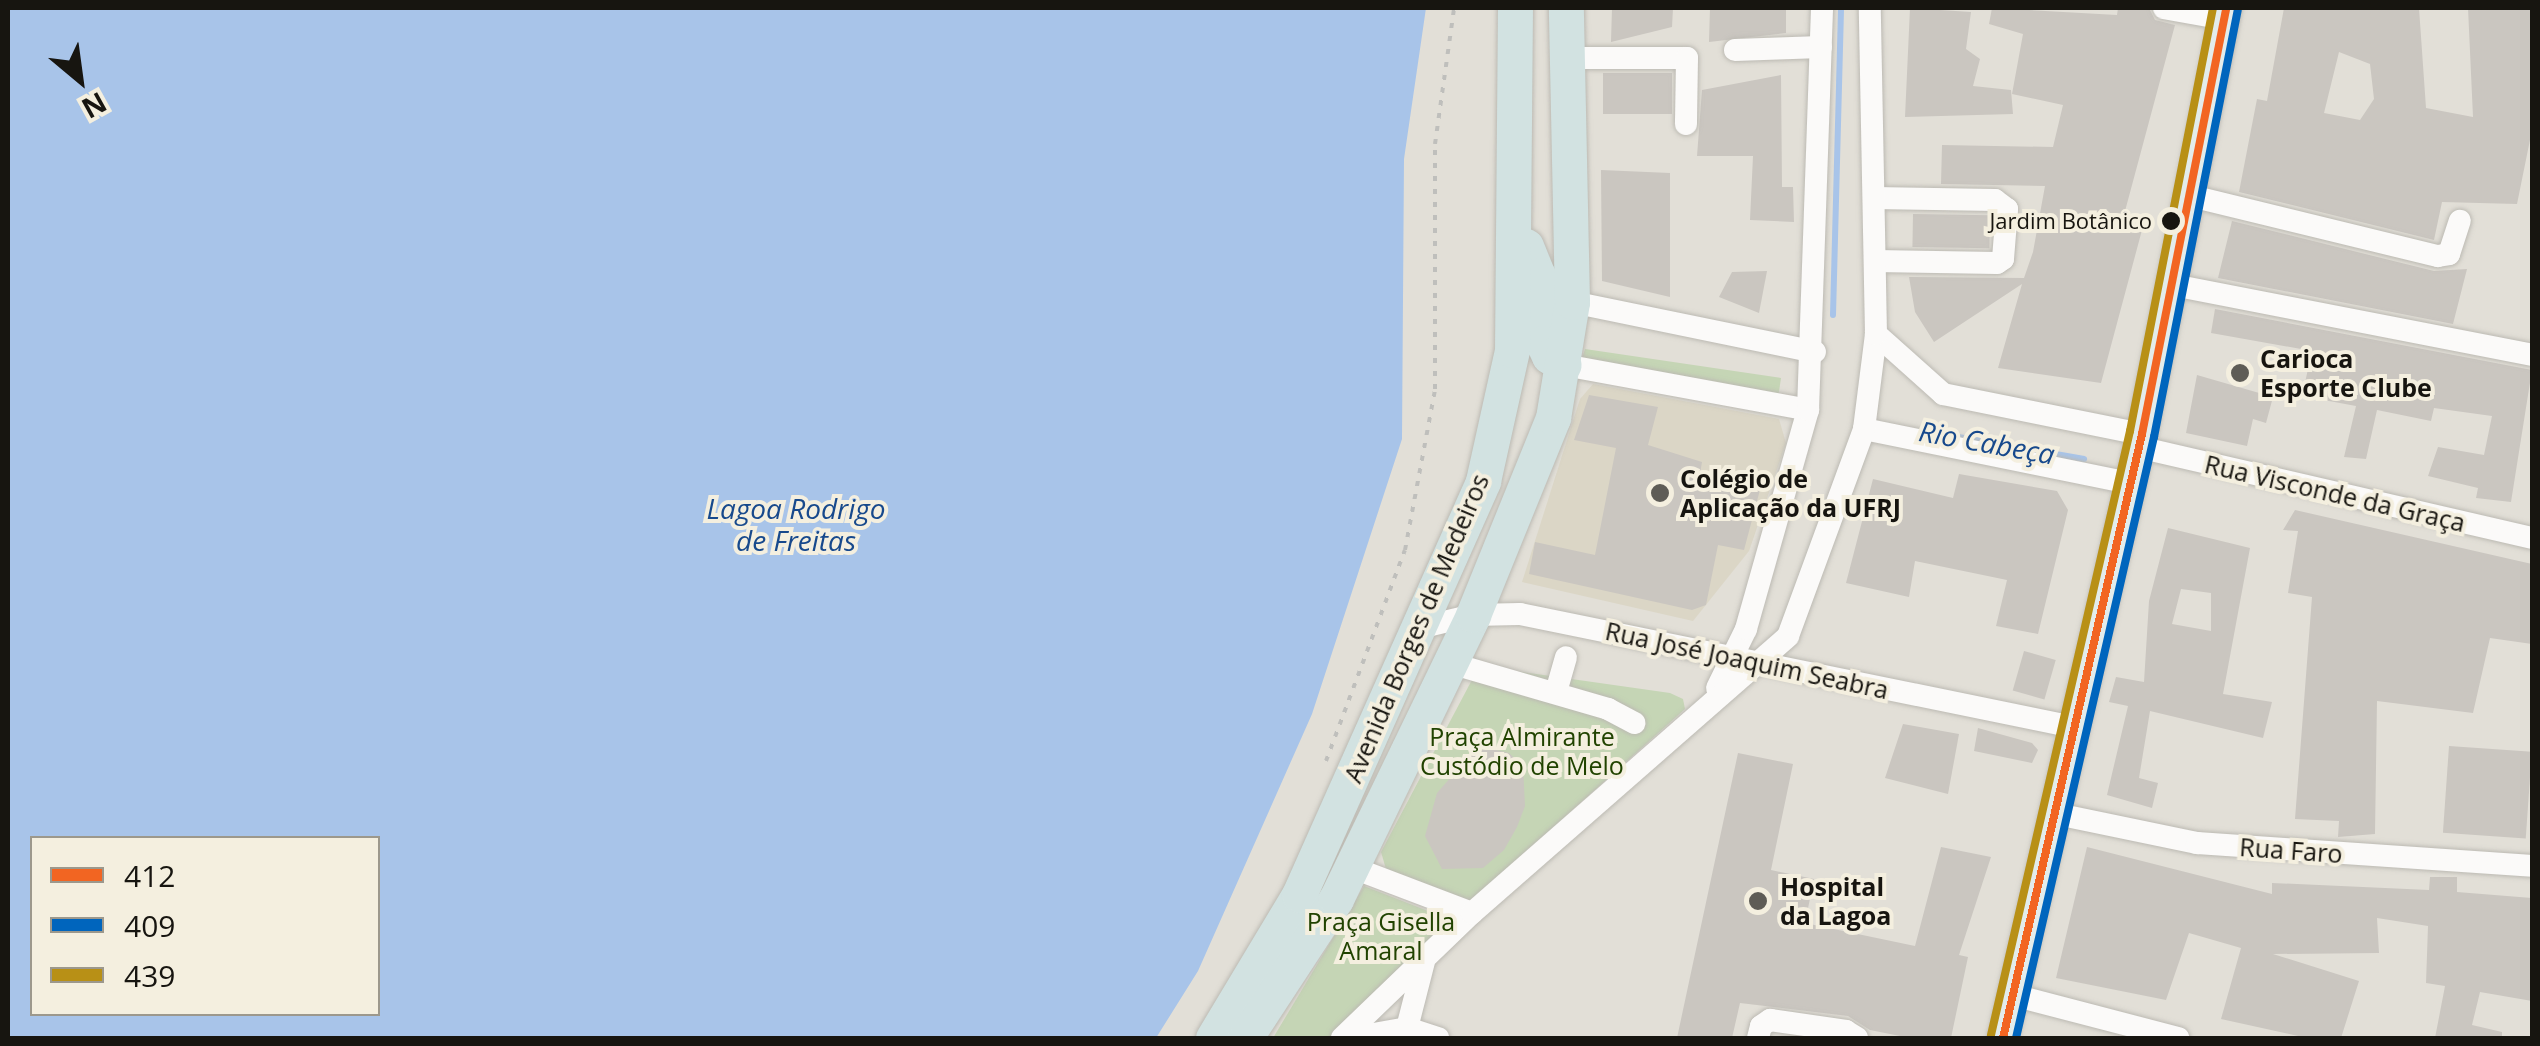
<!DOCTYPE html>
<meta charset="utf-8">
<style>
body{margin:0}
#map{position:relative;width:2540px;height:1046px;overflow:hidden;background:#e2dfd7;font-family:"Open Sans",sans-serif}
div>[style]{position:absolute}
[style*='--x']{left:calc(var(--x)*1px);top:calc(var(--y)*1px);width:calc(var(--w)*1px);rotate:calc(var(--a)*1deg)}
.built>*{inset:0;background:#dbd6c6}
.green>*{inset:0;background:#c5d5b5}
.water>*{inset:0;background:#a8c4e9}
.stream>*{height:6px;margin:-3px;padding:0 3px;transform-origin:3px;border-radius:3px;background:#a8c4e9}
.building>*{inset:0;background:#cac6c0;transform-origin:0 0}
.path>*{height:4px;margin-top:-2px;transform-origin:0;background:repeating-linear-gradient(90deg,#bfbfbc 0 5px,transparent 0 13px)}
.roads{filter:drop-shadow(0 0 2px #bcbab3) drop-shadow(0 0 2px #bcbab3)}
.minor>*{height:22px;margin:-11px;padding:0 11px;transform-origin:11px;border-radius:11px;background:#fbfaf9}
.major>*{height:30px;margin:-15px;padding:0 15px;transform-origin:15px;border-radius:15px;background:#e3eceb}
.highway>*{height:35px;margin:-17.5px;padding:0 17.5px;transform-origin:17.5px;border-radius:17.5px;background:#d2e2e1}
.bus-1>*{height:8px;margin:-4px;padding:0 4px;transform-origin:4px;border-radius:4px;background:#f26522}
.bus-2>*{height:8px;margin:-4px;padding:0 4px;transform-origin:4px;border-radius:4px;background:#0065bd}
.bus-3>*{height:8px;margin:-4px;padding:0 4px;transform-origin:4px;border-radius:4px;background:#b89016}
.dots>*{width:28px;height:28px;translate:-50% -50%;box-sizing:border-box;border:5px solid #f4efdf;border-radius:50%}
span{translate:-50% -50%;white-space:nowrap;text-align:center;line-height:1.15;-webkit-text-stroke:8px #f4efdf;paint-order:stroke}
.bus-label{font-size:22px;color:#171510}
.right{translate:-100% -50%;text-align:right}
.poi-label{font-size:25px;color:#171510;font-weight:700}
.left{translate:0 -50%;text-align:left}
.street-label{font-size:25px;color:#171510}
.park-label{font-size:25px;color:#214300}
.water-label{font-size:28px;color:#17498c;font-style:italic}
.frame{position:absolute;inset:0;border:10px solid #171510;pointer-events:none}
.legend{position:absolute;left:30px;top:836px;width:350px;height:180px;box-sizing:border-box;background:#f4efdf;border:2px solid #9c988c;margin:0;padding:12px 18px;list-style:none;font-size:30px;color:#171510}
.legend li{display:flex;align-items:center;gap:20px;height:50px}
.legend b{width:50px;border:2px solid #9c988c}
.north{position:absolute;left:30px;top:30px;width:100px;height:100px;-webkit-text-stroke:8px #f4efdf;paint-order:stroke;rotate:151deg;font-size:28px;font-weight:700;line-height:40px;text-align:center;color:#171510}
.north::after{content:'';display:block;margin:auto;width:35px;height:45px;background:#171510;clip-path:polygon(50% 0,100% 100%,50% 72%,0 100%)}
</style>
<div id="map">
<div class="built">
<i style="clip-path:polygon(1593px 384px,1779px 419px,1786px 443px,1749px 551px,1693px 621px,1522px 582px,1580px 399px)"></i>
</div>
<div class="green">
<i style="clip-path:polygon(1585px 349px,1781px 378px,1777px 405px,1579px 368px)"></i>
<i style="clip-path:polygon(1494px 668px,1670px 693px,1683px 699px,1685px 709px,1469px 903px,1386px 869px,1381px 852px,1474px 676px)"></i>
<i style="clip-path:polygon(1364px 886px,1446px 918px,1448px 926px,1331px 1038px,1273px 1038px)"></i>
</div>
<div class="water">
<i style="clip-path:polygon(evenodd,8px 8px,1426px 8px,1404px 159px,1402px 439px,1312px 714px,1198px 971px,1156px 1038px,8px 1038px,8px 8px,32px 838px,378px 838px,378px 1014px,32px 1014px,32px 838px)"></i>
</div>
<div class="stream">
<i style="--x:1833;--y:315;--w:307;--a:-88.5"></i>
<i style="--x:1958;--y:437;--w:128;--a:9.9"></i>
</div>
<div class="building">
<i style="clip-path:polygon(1612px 8px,1673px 8px,1672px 27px,1611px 42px)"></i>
<i style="clip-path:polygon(1710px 8px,1786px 8px,1786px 33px,1709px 42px)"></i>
<i style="clip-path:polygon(1910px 8px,1971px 12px,1966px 49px,1980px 59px,1973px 86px,2011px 90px,2013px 114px,1905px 117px)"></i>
<i style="clip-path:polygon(1992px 8px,2117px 15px,2118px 8px,2149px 8px,2155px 20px,2175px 25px,2121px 226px,2142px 230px,2101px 383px,1998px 368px,2022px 284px,1934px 342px,1915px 312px,1909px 277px,2024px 278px,2033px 252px,2045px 186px,1941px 184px,1942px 145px,2053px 147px,2063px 105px,2012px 94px,2023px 34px,1989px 24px)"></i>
<i style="clip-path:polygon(evenodd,2284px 8px,2419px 8px,2426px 108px,2473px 117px,2468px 8px,2532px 8px,2532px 130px,2517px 204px,2442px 202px,2434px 240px,2239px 192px,2257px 99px,2267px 101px,2284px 8px,2339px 52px,2370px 64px,2374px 99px,2360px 120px,2324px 113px,2339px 52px)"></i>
<i style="left:1603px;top:73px;width:69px;height:41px"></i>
<i style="clip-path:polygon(1781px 75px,1782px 187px,1793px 187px,1794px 222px,1750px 220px,1753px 156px,1697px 156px,1702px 90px)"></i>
<i style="clip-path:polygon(1601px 170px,1670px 173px,1670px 297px,1602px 281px)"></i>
<i style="left:1913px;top:214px;width:77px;height:33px;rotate:1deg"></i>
<i style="clip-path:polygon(2232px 221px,2434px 271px,2467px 269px,2453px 324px,2218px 278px)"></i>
<i style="clip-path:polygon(1767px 271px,1759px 313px,1719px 297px,1732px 272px)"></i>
<i style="clip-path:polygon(2215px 309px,2532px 370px,2511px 502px,2476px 498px,2478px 488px,2428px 476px,2438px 447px,2484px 455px,2492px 416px,2434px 408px,2431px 421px,2377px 410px,2366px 459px,2344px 457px,2356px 406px,2302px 396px,2312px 351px,2211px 333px)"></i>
<i style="clip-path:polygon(2197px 375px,2273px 397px,2266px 423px,2253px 419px,2247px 446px,2186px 433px)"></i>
<i style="clip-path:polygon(1589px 395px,1658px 407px,1648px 445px,1702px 462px,1700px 474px,1761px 486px,1744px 550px,1718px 545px,1706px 605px,1692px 610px,1529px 574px,1535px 542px,1595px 555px,1616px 448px,1574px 440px)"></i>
<i style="clip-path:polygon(1959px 474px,2057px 491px,2068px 510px,2038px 634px,1996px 626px,2007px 580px,1915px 561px,1909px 597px,1846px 583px,1873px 479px,1953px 498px)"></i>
<i style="clip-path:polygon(2295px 510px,2532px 564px,2532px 644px,2490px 638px,2473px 713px,2377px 701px,2375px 834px,2338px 837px,2339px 821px,2295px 819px,2312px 597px,2288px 593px,2298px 531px,2283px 530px)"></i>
<i style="clip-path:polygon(evenodd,2168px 528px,2250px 548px,2223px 694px,2272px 702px,2263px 738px,2150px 711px,2139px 778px,2158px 783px,2152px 808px,2107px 795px,2128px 706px,2109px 702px,2116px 677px,2144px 682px,2149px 601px,2168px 528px,2181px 589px,2211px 593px,2211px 631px,2172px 624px,2181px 589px)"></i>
<i style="left:2024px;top:651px;width:33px;height:41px;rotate:16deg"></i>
<i style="clip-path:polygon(1903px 724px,1959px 734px,1948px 794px,1885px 778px)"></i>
<i style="clip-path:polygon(1978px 728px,2032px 743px,2038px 750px,2032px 763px,1974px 751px)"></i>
<i style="left:2449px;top:746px;width:83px;height:87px;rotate:4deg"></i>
<i style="clip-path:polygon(1488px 748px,1509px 753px,1523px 766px,1525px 806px,1517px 827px,1504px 850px,1483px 868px,1442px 869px,1425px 836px,1437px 793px,1473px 752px)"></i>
<i style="clip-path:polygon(1738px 753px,1793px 764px,1771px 870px,1814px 879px,1805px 923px,1915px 946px,1941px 847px,1991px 857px,1959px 955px,1968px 957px,1951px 1038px,1910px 1038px,1870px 1030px,1848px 1016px,1740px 1003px,1732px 1038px,1677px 1038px)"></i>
<i style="clip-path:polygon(2087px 847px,2272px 894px,2272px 883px,2429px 890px,2430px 877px,2457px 877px,2457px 892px,2532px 898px,2532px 1001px,2480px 992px,2472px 1025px,2502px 1032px,2502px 1038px,2435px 1038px,2445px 986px,2426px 983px,2428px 926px,2377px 918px,2379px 953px,2273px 954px,2359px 981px,2341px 1038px,2307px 1038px,2221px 1019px,2241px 948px,2189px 933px,2166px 1000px,2056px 978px)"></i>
</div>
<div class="path">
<i style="--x:1326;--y:761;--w:225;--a:-69.5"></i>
<i style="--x:1405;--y:550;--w:164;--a:-79.4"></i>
<i style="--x:1435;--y:389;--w:245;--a:-90"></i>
<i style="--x:1435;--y:144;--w:137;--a:-82"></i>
</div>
<div class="roads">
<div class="minor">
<i style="--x:2164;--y:8;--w:62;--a:10.2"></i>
<i style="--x:1735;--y:50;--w:86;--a:-2"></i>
<i style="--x:1567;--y:58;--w:120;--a:0"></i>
<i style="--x:1687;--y:58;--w:66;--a:90.9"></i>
<i style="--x:2191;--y:196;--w:254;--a:13.7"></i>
<i style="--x:2438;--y:256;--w:11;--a:-10"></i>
<i style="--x:2449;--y:254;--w:35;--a:-72"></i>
<i style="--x:1874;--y:198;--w:121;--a:0.9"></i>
<i style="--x:1995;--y:200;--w:15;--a:37"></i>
<i style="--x:2007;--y:209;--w:50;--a:94.6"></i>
<i style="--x:2003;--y:259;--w:7;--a:146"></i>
<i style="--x:1997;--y:263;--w:122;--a:-179.1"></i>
<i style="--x:2173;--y:285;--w:366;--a:11"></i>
<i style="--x:1572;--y:302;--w:248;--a:11.6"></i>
<i style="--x:1876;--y:334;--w:90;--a:41.8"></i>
<i style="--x:1943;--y:394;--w:203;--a:11.4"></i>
<i style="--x:1564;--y:365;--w:248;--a:10.4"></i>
<i style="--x:1864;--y:429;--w:271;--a:11.5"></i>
<i style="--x:2138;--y:447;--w:404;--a:13"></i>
<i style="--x:1419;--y:628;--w:56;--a:-13.5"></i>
<i style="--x:1473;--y:615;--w:47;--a:-1.2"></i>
<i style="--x:1520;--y:614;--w:565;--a:11.53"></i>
<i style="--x:1450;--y:663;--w:165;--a:16.2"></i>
<i style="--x:1608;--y:709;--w:30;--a:28"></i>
<i style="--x:1717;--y:688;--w:66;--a:-63.8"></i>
<i style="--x:1746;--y:629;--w:228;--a:-74.2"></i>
<i style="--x:1808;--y:410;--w:402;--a:-88"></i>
<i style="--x:1556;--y:692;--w:36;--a:-74"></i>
<i style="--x:2052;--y:813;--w:148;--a:11.7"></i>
<i style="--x:2197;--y:843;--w:336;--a:3.9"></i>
<i style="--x:1351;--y:867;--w:129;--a:20.8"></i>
<i style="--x:2013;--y:995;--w:171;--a:14.6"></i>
<i style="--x:1407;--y:1028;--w:68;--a:-75.6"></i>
<i style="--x:1342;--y:1038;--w:180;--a:-43.9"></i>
<i style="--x:1472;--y:913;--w:420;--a:-41.2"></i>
<i style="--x:1788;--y:636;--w:221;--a:-69.8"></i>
<i style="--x:1864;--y:429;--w:96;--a:-82.8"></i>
<i style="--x:1876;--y:334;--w:326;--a:-91.1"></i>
<i style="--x:1351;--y:1038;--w:57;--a:-10.1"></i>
<i style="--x:1407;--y:1028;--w:33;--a:18"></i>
<i style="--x:1758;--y:1038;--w:12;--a:-76"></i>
<i style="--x:1761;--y:1026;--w:11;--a:-34"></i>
<i style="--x:1770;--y:1020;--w:77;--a:8.2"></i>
<i style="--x:1846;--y:1031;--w:13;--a:32"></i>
</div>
<div class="major">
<i style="--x:2003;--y:1038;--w:620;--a:-77.04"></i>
<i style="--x:2142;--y:434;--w:434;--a:-78.8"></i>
</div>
<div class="highway">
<i style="--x:1526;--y:246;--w:31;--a:68"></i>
<i style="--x:1538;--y:275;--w:68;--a:85.8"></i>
<i style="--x:1543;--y:343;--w:14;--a:65"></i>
<i style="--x:1549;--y:356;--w:17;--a:31"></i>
<i style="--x:1213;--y:1038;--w:167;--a:-59"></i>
<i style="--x:1299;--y:895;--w:453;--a:-66"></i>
<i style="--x:1483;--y:481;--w:134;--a:-77.5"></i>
<i style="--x:1512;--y:350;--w:342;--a:-89.5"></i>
<i style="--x:1245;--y:1038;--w:166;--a:-56.8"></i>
<i style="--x:1336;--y:899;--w:315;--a:-64.2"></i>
<i style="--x:1473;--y:615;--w:213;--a:-67.9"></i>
<i style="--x:1553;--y:418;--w:118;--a:-80.7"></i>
<i style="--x:1572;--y:302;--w:294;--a:-91.2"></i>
</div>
</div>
<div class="bus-1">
<i style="--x:2003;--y:1038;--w:620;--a:-77.04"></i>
<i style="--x:2142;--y:434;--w:434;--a:-78.8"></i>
</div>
<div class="bus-2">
<i style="--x:2016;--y:1038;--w:617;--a:-77.07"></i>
<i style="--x:2154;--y:437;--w:435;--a:-78.9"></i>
</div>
<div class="bus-3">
<i style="--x:1991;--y:1035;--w:620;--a:-77.04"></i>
<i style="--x:2130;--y:431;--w:431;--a:-78.9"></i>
</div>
<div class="dots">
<i style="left:2171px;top:221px;background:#171510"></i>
<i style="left:2240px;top:373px;background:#5e5c56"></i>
<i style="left:1660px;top:493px;background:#5e5c56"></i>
<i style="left:1758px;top:901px;background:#5e5c56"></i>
</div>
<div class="bus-label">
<span class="right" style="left:2152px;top:221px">Jardim Botânico</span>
</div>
<div class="poi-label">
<span class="left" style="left:2260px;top:373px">Carioca<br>Esporte Clube</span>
<span class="left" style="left:1680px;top:493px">Colégio de<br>Aplicação da UFRJ</span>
<span class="left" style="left:1780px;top:901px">Hospital<br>da Lagoa</span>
</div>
<div class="street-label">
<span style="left:2335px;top:493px;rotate:13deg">Rua Visconde da Graça</span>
<span style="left:1416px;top:628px;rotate:-67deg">Avenida Borges de Medeiros</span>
<span style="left:1747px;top:660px;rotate:12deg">Rua José Joaquim Seabra</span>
<span style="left:2291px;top:850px;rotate:4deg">Rua Faro</span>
</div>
<div class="park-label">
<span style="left:1522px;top:751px">Praça Almirante<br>Custódio de Melo</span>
<span style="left:1381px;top:936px">Praça Gisella<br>Amaral</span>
</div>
<div class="water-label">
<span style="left:1987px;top:442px;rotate:10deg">Rio Cabeça</span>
<span style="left:796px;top:524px">Lagoa Rodrigo<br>de Freitas</span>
</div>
<div class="frame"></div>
<ul class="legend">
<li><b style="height:12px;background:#f26522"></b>412</li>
<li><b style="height:12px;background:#0065bd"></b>409</li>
<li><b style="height:12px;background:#b89016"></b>439</li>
</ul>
<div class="north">N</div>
</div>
